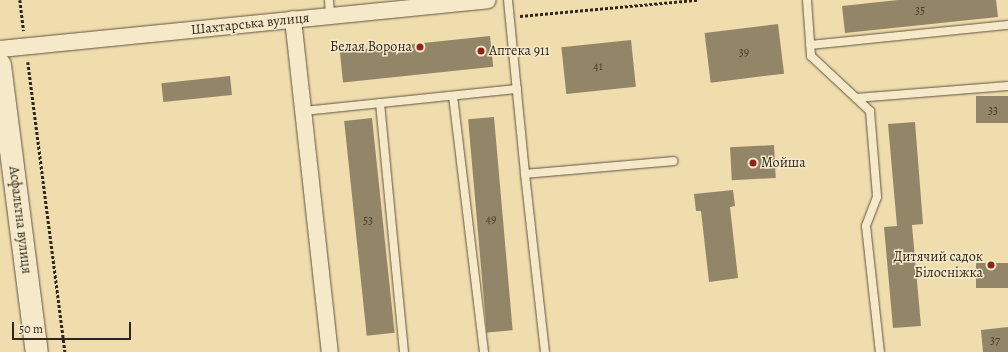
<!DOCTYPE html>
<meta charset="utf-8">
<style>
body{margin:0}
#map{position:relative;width:1008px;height:352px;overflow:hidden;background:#f0ddad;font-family:Alegreya,serif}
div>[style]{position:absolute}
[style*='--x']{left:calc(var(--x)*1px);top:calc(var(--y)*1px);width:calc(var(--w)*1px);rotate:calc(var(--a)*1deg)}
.building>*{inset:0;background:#938668;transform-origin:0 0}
.path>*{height:2.5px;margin-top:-1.25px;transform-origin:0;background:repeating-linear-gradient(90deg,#2f271d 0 3px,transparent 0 5px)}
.roads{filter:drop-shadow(0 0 1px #5f5441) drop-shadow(0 0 1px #5f5441)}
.lane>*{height:8px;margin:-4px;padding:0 4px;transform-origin:4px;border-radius:4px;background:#f5e9ca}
.street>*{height:16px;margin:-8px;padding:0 8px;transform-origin:8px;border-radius:8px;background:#f5e9ca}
.secondary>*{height:22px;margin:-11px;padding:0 11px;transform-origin:11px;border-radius:11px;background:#f5e9ca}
.dots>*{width:11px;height:11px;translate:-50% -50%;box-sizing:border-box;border:2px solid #f5e9ca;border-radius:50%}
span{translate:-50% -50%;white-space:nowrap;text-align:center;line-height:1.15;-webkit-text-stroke:3px #f5e9ca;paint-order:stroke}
.number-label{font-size:12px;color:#483f30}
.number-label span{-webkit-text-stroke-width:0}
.street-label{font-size:14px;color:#2f271d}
.poi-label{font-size:14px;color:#2f271d}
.right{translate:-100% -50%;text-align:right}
.left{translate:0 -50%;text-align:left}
.scale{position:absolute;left:12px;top:322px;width:119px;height:18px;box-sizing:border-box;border:2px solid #2f271d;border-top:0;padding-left:5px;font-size:12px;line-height:14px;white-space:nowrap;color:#2f271d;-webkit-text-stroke:3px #f5e9ca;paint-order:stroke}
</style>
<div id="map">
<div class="building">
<i style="clip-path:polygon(898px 0,996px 0,998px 17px,845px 33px,842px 6px)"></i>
<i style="left:778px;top:24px;width:50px;height:74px;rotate:83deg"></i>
<i style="left:490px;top:36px;width:31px;height:151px;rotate:84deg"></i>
<i style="left:631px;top:40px;width:47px;height:70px;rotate:84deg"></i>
<i style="left:230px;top:76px;width:19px;height:69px;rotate:84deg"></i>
<i style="left:1008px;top:96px;width:27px;height:32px;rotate:90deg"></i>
<i style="left:494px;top:117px;width:214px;height:26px;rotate:85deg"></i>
<i style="left:372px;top:118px;width:216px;height:28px;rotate:84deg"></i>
<i style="clip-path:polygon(915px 122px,923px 224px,912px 225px,921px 326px,893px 328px,884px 227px,897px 226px,888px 124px)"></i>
<i style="left:774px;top:145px;width:33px;height:44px;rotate:87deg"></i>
<i style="clip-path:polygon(733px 190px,735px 206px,730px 207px,738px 278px,709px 282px,701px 211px,696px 211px,694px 194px)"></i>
<i style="left:1008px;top:263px;width:25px;height:32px;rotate:90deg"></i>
<i style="clip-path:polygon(1008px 327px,1008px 352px,983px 352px,981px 330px)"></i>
</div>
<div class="path">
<i style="--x:20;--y:0;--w:31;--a:83"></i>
<i style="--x:520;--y:16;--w:178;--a:-5.2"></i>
<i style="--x:28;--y:62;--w:292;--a:82.7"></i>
</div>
<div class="roads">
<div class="lane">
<i style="--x:329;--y:0;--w:16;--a:86"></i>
<i style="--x:508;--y:0;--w:175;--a:84.4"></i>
<i style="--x:525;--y:174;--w:149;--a:-5"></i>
<i style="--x:807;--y:0;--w:56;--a:85.9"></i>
<i style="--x:811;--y:56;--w:81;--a:43"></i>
<i style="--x:870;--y:111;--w:86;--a:85.3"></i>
<i style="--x:877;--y:197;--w:31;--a:111"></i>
<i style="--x:866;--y:226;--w:127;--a:83.7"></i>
<i style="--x:810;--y:45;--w:199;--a:-5.8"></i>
<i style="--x:453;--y:96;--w:258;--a:83.1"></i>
<i style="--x:856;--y:98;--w:152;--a:-4.5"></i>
<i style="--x:380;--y:103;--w:250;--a:84.5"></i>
<i style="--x:303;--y:111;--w:215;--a:-5.9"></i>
<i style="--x:525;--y:174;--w:179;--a:83.6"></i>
</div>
<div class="street">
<i style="--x:293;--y:19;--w:335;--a:83.7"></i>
<i style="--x:0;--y:49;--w:490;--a:-5.7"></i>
</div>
<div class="secondary">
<i style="--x:0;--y:65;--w:289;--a:82.7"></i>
</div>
</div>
<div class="dots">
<i style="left:420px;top:47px;background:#8f2418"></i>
<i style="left:481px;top:51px;background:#8f2418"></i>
<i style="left:753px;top:163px;background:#8f2418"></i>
<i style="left:991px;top:265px;background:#8f2418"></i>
</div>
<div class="number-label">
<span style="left:920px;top:11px">35</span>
<span style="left:744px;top:53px">39</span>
<span style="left:598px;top:67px">41</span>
<span style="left:993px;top:111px">33</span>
<span style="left:491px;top:220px">49</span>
<span style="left:368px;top:221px">53</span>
<span style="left:995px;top:341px">37</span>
</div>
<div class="street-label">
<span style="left:250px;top:24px;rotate:-6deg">Шахтарська вулиця</span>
<span style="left:20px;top:220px;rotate:83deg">Асфальтна вулиця</span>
</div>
<div class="poi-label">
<span class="right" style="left:412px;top:47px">Белая Ворона</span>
<span class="left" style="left:489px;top:51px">Аптека 911</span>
<span class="left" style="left:761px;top:163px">Мойша</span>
<span class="right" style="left:983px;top:265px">Дитячий садок<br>Білосніжка</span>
</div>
<div class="scale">50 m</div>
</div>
